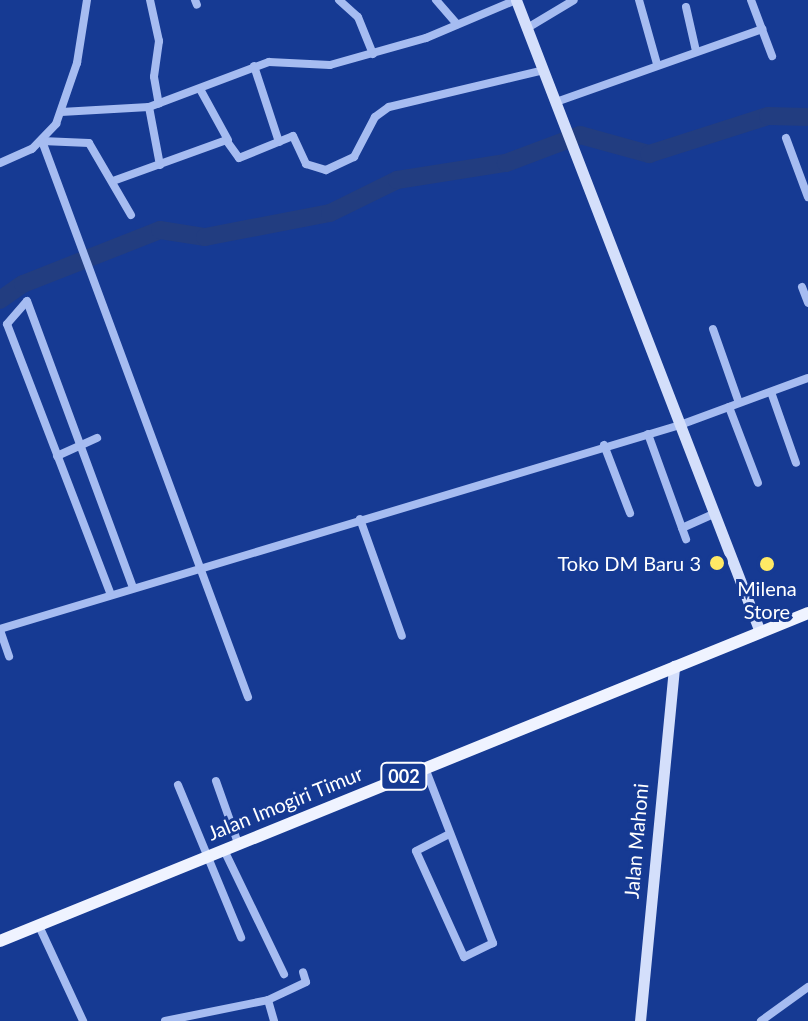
<!DOCTYPE html>
<style>
body{margin:0}
#map{position:relative;width:808px;height:1021px;overflow:hidden;background:#163a93;font-family:Lato,sans-serif}
div>[style]{position:absolute}
[style*='--x']{left:calc(var(--x)*1px);top:calc(var(--y)*1px);width:calc(var(--w)*1px);rotate:calc(var(--a)*1deg)}
.river>*{height:18px;margin:-9px;padding:0 9px;transform-origin:9px;border-radius:9px;background:#223d80}
.street>*{height:8px;margin:-4px;padding:0 4px;transform-origin:4px;border-radius:4px;background:#a6bcf1}
.secondary>*{height:11px;margin:-5.5px;padding:0 5.5px;transform-origin:5.5px;border-radius:5.5px;background:#d4dffb}
.primary>*{height:12px;margin:-6px;padding:0 6px;transform-origin:6px;border-radius:6px;background:#eff3ff}
.dots>*{width:22px;height:22px;translate:-50% -50%;box-sizing:border-box;border:4px solid #163a93;border-radius:50%}
span{translate:-50% -50%;white-space:nowrap;text-align:center;line-height:1.15;-webkit-text-stroke:6px #163a93;paint-order:stroke}
.shield-label span{padding:2px 6px;background:#163a93;border:2px solid;border-radius:6px;-webkit-text-stroke-width:0}
.shield-label{font-size:18px;color:#fff;font-weight:700}
.poi-label{font-size:20px;color:#fff}
.right{translate:-100% -50%;text-align:right}
.street-label{font-size:20px;color:#fff}
</style>
<div id="map">
<div class="river">
<i style="--x:0;--y:300;--w:28;--a:-35"></i>
<i style="--x:23;--y:284;--w:147;--a:-21.5"></i>
<i style="--x:160;--y:230;--w:46;--a:8.8"></i>
<i style="--x:205;--y:237;--w:127;--a:-10.9"></i>
<i style="--x:330;--y:213;--w:75;--a:-26.2"></i>
<i style="--x:397;--y:180;--w:110;--a:-8.9"></i>
<i style="--x:506;--y:163;--w:79;--a:-20.7"></i>
<i style="--x:580;--y:135;--w:72;--a:15.4"></i>
<i style="--x:649;--y:154;--w:125;--a:-17.7"></i>
<i style="--x:768;--y:116;--w:40;--a:1.4"></i>
</div>
<div class="street">
<i style="--x:150;--y:0;--w:42;--a:77.6"></i>
<i style="--x:159;--y:41;--w:36;--a:98"></i>
<i style="--x:154;--y:77;--w:27;--a:80"></i>
<i style="--x:195;--y:0;--w:5;--a:68"></i>
<i style="--x:339;--y:0;--w:25;--a:42"></i>
<i style="--x:358;--y:17;--w:40;--a:68"></i>
<i style="--x:436;--y:0;--w:32;--a:49"></i>
<i style="--x:639;--y:0;--w:66;--a:74.3"></i>
<i style="--x:751;--y:0;--w:60;--a:69.4"></i>
<i style="--x:686;--y:7;--w:45;--a:77.2"></i>
<i style="--x:529;--y:27;--w:52;--a:-31"></i>
<i style="--x:254;--y:66;--w:80;--a:71.8"></i>
<i style="--x:200;--y:89;--w:58;--a:61.2"></i>
<i style="--x:556;--y:102;--w:219;--a:-19.5"></i>
<i style="--x:149;--y:107;--w:59;--a:79.3"></i>
<i style="--x:61;--y:112;--w:88;--a:-3.3"></i>
<i style="--x:149;--y:107;--w:128;--a:-20.6"></i>
<i style="--x:269;--y:62;--w:61;--a:2.8"></i>
<i style="--x:330;--y:65;--w:100;--a:-15.7"></i>
<i style="--x:426;--y:38;--w:98;--a:-22.9"></i>
<i style="--x:786;--y:138;--w:63;--a:69.6"></i>
<i style="--x:0;--y:163;--w:35;--a:-24"></i>
<i style="--x:32;--y:149;--w:35;--a:-46"></i>
<i style="--x:56;--y:124;--w:65;--a:-71"></i>
<i style="--x:77;--y:63;--w:64;--a:-81"></i>
<i style="--x:113;--y:181;--w:120;--a:-19.9"></i>
<i style="--x:226;--y:140;--w:22;--a:54"></i>
<i style="--x:239;--y:158;--w:58;--a:-22.2"></i>
<i style="--x:293;--y:136;--w:31;--a:65"></i>
<i style="--x:306;--y:164;--w:21;--a:17"></i>
<i style="--x:326;--y:170;--w:31;--a:-25"></i>
<i style="--x:354;--y:157;--w:45;--a:-62.3"></i>
<i style="--x:375;--y:117;--w:17;--a:-36"></i>
<i style="--x:389;--y:107;--w:159;--a:-13.4"></i>
<i style="--x:131;--y:215;--w:83;--a:-120.3"></i>
<i style="--x:89;--y:143;--w:47;--a:-177.6"></i>
<i style="--x:42;--y:141;--w:593;--a:69.67"></i>
<i style="--x:802;--y:287;--w:17;--a:69"></i>
<i style="--x:713;--y:329;--w:78;--a:70.6"></i>
<i style="--x:771;--y:392;--w:75;--a:70.6"></i>
<i style="--x:729;--y:407;--w:81;--a:69.1"></i>
<i style="--x:648;--y:434;--w:112;--a:70.1"></i>
<i style="--x:604;--y:445;--w:73;--a:69.1"></i>
<i style="--x:57;--y:456;--w:44;--a:-24.2"></i>
<i style="--x:360;--y:519;--w:124;--a:70.3"></i>
<i style="--x:682;--y:528;--w:35;--a:-24"></i>
<i style="--x:111;--y:595;--w:290;--a:-111"></i>
<i style="--x:7;--y:324;--w:30;--a:-49"></i>
<i style="--x:27;--y:301;--w:306;--a:69.7"></i>
<i style="--x:0;--y:629;--w:710;--a:-16.7"></i>
<i style="--x:680;--y:425;--w:136;--a:-20.2"></i>
<i style="--x:0;--y:630;--w:28;--a:71"></i>
<i style="--x:425;--y:768;--w:188;--a:68.8"></i>
<i style="--x:493;--y:943;--w:32;--a:154"></i>
<i style="--x:464;--y:957;--w:116;--a:-114.4"></i>
<i style="--x:416;--y:851;--w:38;--a:-27"></i>
<i style="--x:216;--y:781;--w:66;--a:70.5"></i>
<i style="--x:178;--y:785;--w:165;--a:67.5"></i>
<i style="--x:224;--y:850;--w:138;--a:64.2"></i>
<i style="--x:39;--y:926;--w:105;--a:65.1"></i>
<i style="--x:268;--y:1000;--w:42;--a:-25.3"></i>
<i style="--x:306;--y:982;--w:10;--a:-107"></i>
<i style="--x:165;--y:1021;--w:105;--a:-11.5"></i>
<i style="--x:268;--y:1000;--w:22;--a:74"></i>
<i style="--x:761;--y:1021;--w:58;--a:-35.9"></i>
</div>
<div class="secondary">
<i style="--x:516;--y:0;--w:677;--a:68.89"></i>
<i style="--x:640;--y:1021;--w:357;--a:-84.5"></i>
</div>
<div class="primary">
<i style="--x:0;--y:941;--w:872;--a:-22.09"></i>
</div>
<div class="dots">
<i style="left:717px;top:563px;background:#ffe965"></i>
<i style="left:767px;top:564px;background:#ffe965"></i>
</div>
<div class="shield-label">
<span style="left:404px;top:776px">002</span>
</div>
<div class="poi-label">
<span class="right" style="left:701px;top:563px">Toko DM Baru 3</span>
<span style="left:767px;top:600px">Milena<br>Store</span>
</div>
<div class="street-label">
<span style="left:285px;top:803px;rotate:-22deg">Jalan Imogiri Timur</span>
<span style="left:636px;top:841px;rotate:-85deg">Jalan Mahoni</span>
</div>
</div>
